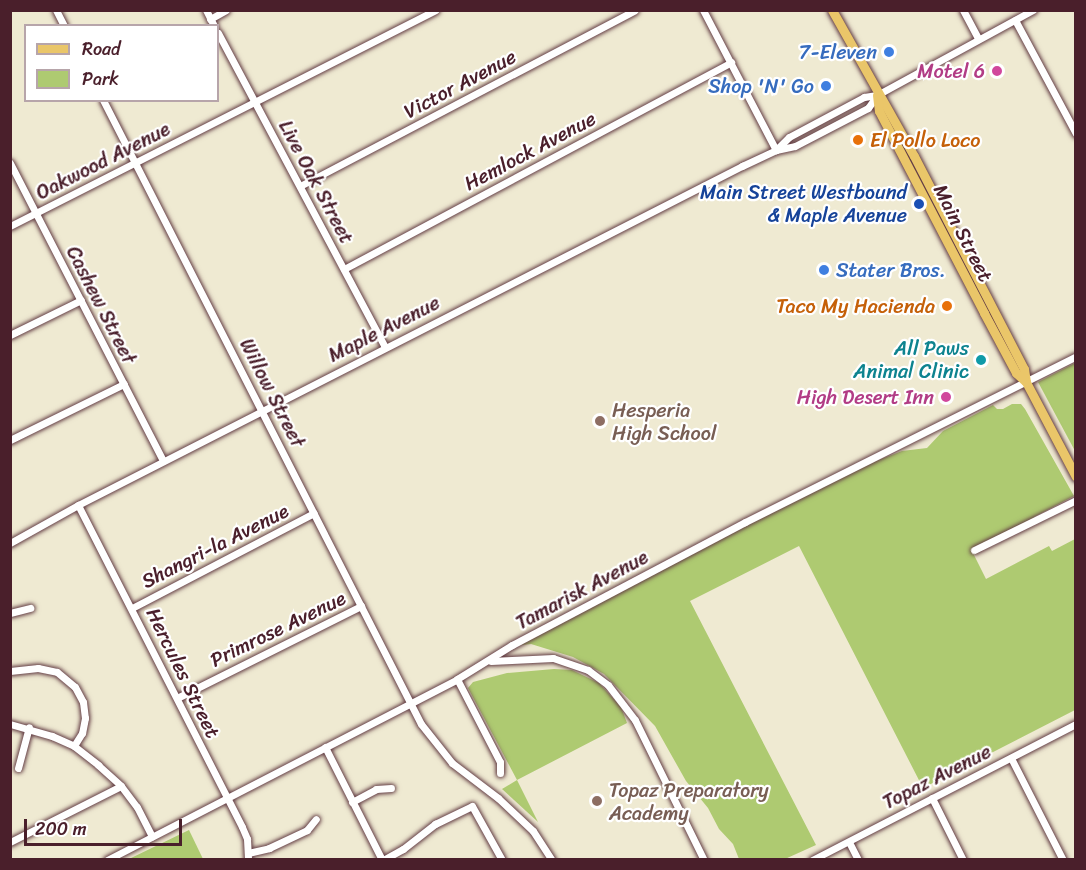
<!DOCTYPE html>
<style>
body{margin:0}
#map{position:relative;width:1086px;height:870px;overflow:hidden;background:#efead2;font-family:Sriracha,sans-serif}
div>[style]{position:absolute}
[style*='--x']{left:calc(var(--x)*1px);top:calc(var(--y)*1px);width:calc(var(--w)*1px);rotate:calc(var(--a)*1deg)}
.green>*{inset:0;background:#aeca71}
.roads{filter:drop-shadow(0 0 2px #633d44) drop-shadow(0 0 2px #633d44)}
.minor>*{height:7px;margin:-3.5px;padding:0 3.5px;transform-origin:3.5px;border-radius:3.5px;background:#fff}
.major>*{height:9px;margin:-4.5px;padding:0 4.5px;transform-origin:4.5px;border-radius:4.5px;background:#eac669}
.dots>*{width:16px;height:16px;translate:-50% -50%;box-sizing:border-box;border:3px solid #fff;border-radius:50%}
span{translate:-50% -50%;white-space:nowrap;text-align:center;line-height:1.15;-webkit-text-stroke:4.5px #fff;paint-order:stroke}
.shop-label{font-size:20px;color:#366cbe}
.right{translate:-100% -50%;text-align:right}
.left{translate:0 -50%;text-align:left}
.hotel-label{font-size:20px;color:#b23c85}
.street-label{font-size:20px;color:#4a1f2b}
.food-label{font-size:20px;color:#c56008}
.transit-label{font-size:20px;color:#164399}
.culture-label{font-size:20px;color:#0d838f}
.education-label{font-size:20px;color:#785e54}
.frame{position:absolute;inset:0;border:12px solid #4a1f2b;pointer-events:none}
.legend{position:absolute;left:24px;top:24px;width:195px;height:78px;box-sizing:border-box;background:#fff;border:2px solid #b7a5aa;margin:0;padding:8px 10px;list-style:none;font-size:18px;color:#4a1f2b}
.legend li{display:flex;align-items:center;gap:12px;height:30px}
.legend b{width:30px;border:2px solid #b7a5aa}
.scale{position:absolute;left:24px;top:819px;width:158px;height:27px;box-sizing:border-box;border:3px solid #4a1f2b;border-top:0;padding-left:8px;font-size:18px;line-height:21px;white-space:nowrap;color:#4a1f2b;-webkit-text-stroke:4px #fff;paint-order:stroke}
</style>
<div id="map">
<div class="green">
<i style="clip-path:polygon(1075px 363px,1075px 451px,1038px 382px)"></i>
<i style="clip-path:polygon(1012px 404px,1021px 404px,1025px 409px,1074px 496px,1034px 517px,1037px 522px,974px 555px,986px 579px,1049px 546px,1052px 551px,1075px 539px,1075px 710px,923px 788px,799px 546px,690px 601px,816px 845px,785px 859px,739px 859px,733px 844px,719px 829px,708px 808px,686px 781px,655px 726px,604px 674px,573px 657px,531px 644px,514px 646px,855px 469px,902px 451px,927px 448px,943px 431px,993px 405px,997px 409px,1003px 409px)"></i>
<i style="clip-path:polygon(554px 669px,572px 670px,599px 683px,621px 707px,627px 723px,517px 780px,538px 822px,502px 789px,517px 780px,468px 688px,473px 682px,507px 673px)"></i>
<i style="clip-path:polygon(189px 830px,203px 859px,129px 859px)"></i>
</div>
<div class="roads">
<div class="minor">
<i style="--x:56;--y:10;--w:18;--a:63"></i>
<i style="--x:206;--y:10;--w:18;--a:63"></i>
<i style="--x:703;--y:10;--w:158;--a:62.5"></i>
<i style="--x:963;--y:10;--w:32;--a:62"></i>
<i style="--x:210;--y:19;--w:18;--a:-29"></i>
<i style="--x:1015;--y:20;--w:129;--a:61.8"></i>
<i style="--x:218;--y:33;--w:356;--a:62"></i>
<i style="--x:103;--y:100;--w:700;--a:63"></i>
<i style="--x:421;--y:724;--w:50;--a:51.5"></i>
<i style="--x:452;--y:763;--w:58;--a:37.3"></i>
<i style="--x:498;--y:798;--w:48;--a:43.3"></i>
<i style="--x:533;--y:831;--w:35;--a:57"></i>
<i style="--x:776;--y:150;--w:18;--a:-45"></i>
<i style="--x:789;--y:137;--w:85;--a:-28.1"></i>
<i style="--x:864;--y:97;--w:13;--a:-9"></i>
<i style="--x:877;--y:95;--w:178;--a:-28.6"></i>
<i style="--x:10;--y:163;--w:335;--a:62.8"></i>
<i style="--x:300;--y:186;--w:378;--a:-27.7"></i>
<i style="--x:10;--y:226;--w:477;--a:-26.9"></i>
<i style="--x:344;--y:269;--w:439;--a:-28.1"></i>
<i style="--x:10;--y:335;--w:79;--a:-26.2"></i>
<i style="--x:10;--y:440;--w:127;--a:-26.2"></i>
<i style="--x:78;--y:505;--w:361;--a:63"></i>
<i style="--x:242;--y:827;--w:13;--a:67"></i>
<i style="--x:247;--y:839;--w:21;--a:87"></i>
<i style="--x:10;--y:543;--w:78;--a:-29.2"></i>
<i style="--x:78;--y:505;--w:746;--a:-27.05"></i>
<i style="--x:742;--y:166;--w:38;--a:-25"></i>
<i style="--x:776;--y:150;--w:19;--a:-12"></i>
<i style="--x:795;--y:146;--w:82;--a:-27.5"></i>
<i style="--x:868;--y:108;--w:16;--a:-55"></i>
<i style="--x:974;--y:550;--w:114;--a:-26.1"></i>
<i style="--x:132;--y:608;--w:205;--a:-27.6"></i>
<i style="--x:10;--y:613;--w:21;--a:-14"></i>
<i style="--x:491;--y:661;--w:62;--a:-2.8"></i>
<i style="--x:553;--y:658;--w:37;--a:19"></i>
<i style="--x:588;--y:670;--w:25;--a:37"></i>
<i style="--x:608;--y:685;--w:44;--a:52.4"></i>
<i style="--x:635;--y:720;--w:156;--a:63.8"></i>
<i style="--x:10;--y:671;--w:28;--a:-6"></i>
<i style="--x:38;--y:668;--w:19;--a:12"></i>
<i style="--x:57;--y:672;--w:23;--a:40"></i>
<i style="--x:75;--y:687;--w:17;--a:62"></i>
<i style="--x:83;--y:702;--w:16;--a:83"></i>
<i style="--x:85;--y:718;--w:15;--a:101"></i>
<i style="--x:82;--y:733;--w:15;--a:122"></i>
<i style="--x:457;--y:679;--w:93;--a:62.6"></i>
<i style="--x:500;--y:762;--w:11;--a:90"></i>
<i style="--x:177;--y:698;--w:206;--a:-26.6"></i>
<i style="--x:10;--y:724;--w:44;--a:15.9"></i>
<i style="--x:52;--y:736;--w:24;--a:24"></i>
<i style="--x:74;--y:746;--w:31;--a:38"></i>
<i style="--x:98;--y:765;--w:31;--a:42"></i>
<i style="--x:121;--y:786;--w:26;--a:53"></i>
<i style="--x:137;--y:807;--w:33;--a:63"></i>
<i style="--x:325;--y:747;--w:127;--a:63.2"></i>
<i style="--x:1011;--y:758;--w:114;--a:63"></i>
<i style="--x:18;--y:768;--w:42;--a:-75"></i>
<i style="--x:932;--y:798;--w:69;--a:63.4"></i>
<i style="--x:352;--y:802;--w:27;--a:-28"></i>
<i style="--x:376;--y:789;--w:15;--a:-4"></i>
<i style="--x:10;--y:842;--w:124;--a:-26.8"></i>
<i style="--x:849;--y:842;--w:20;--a:63"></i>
<i style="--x:248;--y:853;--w:22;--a:-13"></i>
<i style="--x:269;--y:848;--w:42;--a:-25.3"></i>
<i style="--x:307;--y:830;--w:14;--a:-51"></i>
<i style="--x:107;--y:860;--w:394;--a:-27.3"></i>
<i style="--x:457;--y:679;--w:65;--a:-31.7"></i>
<i style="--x:512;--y:645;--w:263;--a:-27.8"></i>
<i style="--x:745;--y:522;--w:370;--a:-26.6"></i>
<i style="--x:383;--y:860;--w:23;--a:-29"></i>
<i style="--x:403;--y:849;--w:41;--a:-38"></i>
<i style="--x:435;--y:824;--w:41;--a:-25.9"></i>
<i style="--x:472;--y:806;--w:62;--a:60.9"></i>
<i style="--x:812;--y:860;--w:297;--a:-27.3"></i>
</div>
<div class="major">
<i style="--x:832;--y:10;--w:167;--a:60.7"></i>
<i style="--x:914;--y:156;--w:240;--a:62.7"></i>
<i style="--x:1024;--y:369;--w:13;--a:81"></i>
<i style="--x:1026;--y:382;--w:107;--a:62.2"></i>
<i style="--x:877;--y:95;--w:16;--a:83"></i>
<i style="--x:879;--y:111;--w:228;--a:62.5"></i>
<i style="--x:984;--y:313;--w:68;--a:61.9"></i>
<i style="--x:1016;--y:373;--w:13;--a:42"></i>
</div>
</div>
<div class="dots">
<i style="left:889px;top:52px;background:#3f7fe0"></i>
<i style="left:997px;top:71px;background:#d1479c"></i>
<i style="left:826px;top:86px;background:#3f7fe0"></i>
<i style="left:858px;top:140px;background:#e8710a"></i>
<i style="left:919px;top:204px;background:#1a4fb4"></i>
<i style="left:824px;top:270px;background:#3f7fe0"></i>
<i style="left:947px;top:306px;background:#e8710a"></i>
<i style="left:981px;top:360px;background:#0f9aa8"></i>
<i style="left:946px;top:397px;background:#d1479c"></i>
<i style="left:600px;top:421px;background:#8d6e63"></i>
<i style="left:597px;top:801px;background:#8d6e63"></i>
</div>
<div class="shop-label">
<span class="right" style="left:877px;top:52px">7-Eleven</span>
<span class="right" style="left:814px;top:86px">Shop 'N' Go</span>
<span class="left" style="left:836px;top:270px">Stater Bros.</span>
</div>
<div class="hotel-label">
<span class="right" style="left:985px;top:71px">Motel 6</span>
<span class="right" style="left:934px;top:397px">High Desert Inn</span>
</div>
<div class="street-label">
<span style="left:460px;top:84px;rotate:-28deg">Victor Avenue</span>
<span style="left:530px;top:151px;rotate:-28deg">Hemlock Avenue</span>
<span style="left:103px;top:161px;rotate:-27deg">Oakwood Avenue</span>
<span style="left:316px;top:182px;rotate:62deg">Live Oak Street</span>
<span style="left:963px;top:233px;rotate:63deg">Main Street</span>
<span style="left:101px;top:305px;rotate:63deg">Cashew Street</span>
<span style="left:384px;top:329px;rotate:-27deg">Maple Avenue</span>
<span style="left:272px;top:393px;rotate:63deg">Willow Street</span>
<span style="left:215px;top:546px;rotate:-27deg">Shangri-la Avenue</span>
<span style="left:582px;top:590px;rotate:-28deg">Tamarisk Avenue</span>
<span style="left:278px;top:629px;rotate:-26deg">Primrose Avenue</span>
<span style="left:183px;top:673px;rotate:64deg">Hercules Street</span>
<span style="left:937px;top:777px;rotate:-27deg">Topaz Avenue</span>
</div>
<div class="food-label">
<span class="left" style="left:870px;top:140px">El Pollo Loco</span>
<span class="right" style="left:935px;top:306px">Taco My Hacienda</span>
</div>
<div class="transit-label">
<span class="right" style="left:907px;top:204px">Main Street Westbound<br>&amp; Maple Avenue</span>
</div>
<div class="culture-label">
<span class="right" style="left:969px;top:360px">All Paws<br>Animal Clinic</span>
</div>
<div class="education-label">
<span class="left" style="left:612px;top:422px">Hesperia<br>High School</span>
<span class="left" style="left:609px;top:802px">Topaz Preparatory<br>Academy</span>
</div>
<div class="frame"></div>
<ul class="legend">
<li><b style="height:8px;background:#eac669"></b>Road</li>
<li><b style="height:16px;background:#aeca71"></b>Park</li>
</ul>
<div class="scale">200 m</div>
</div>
